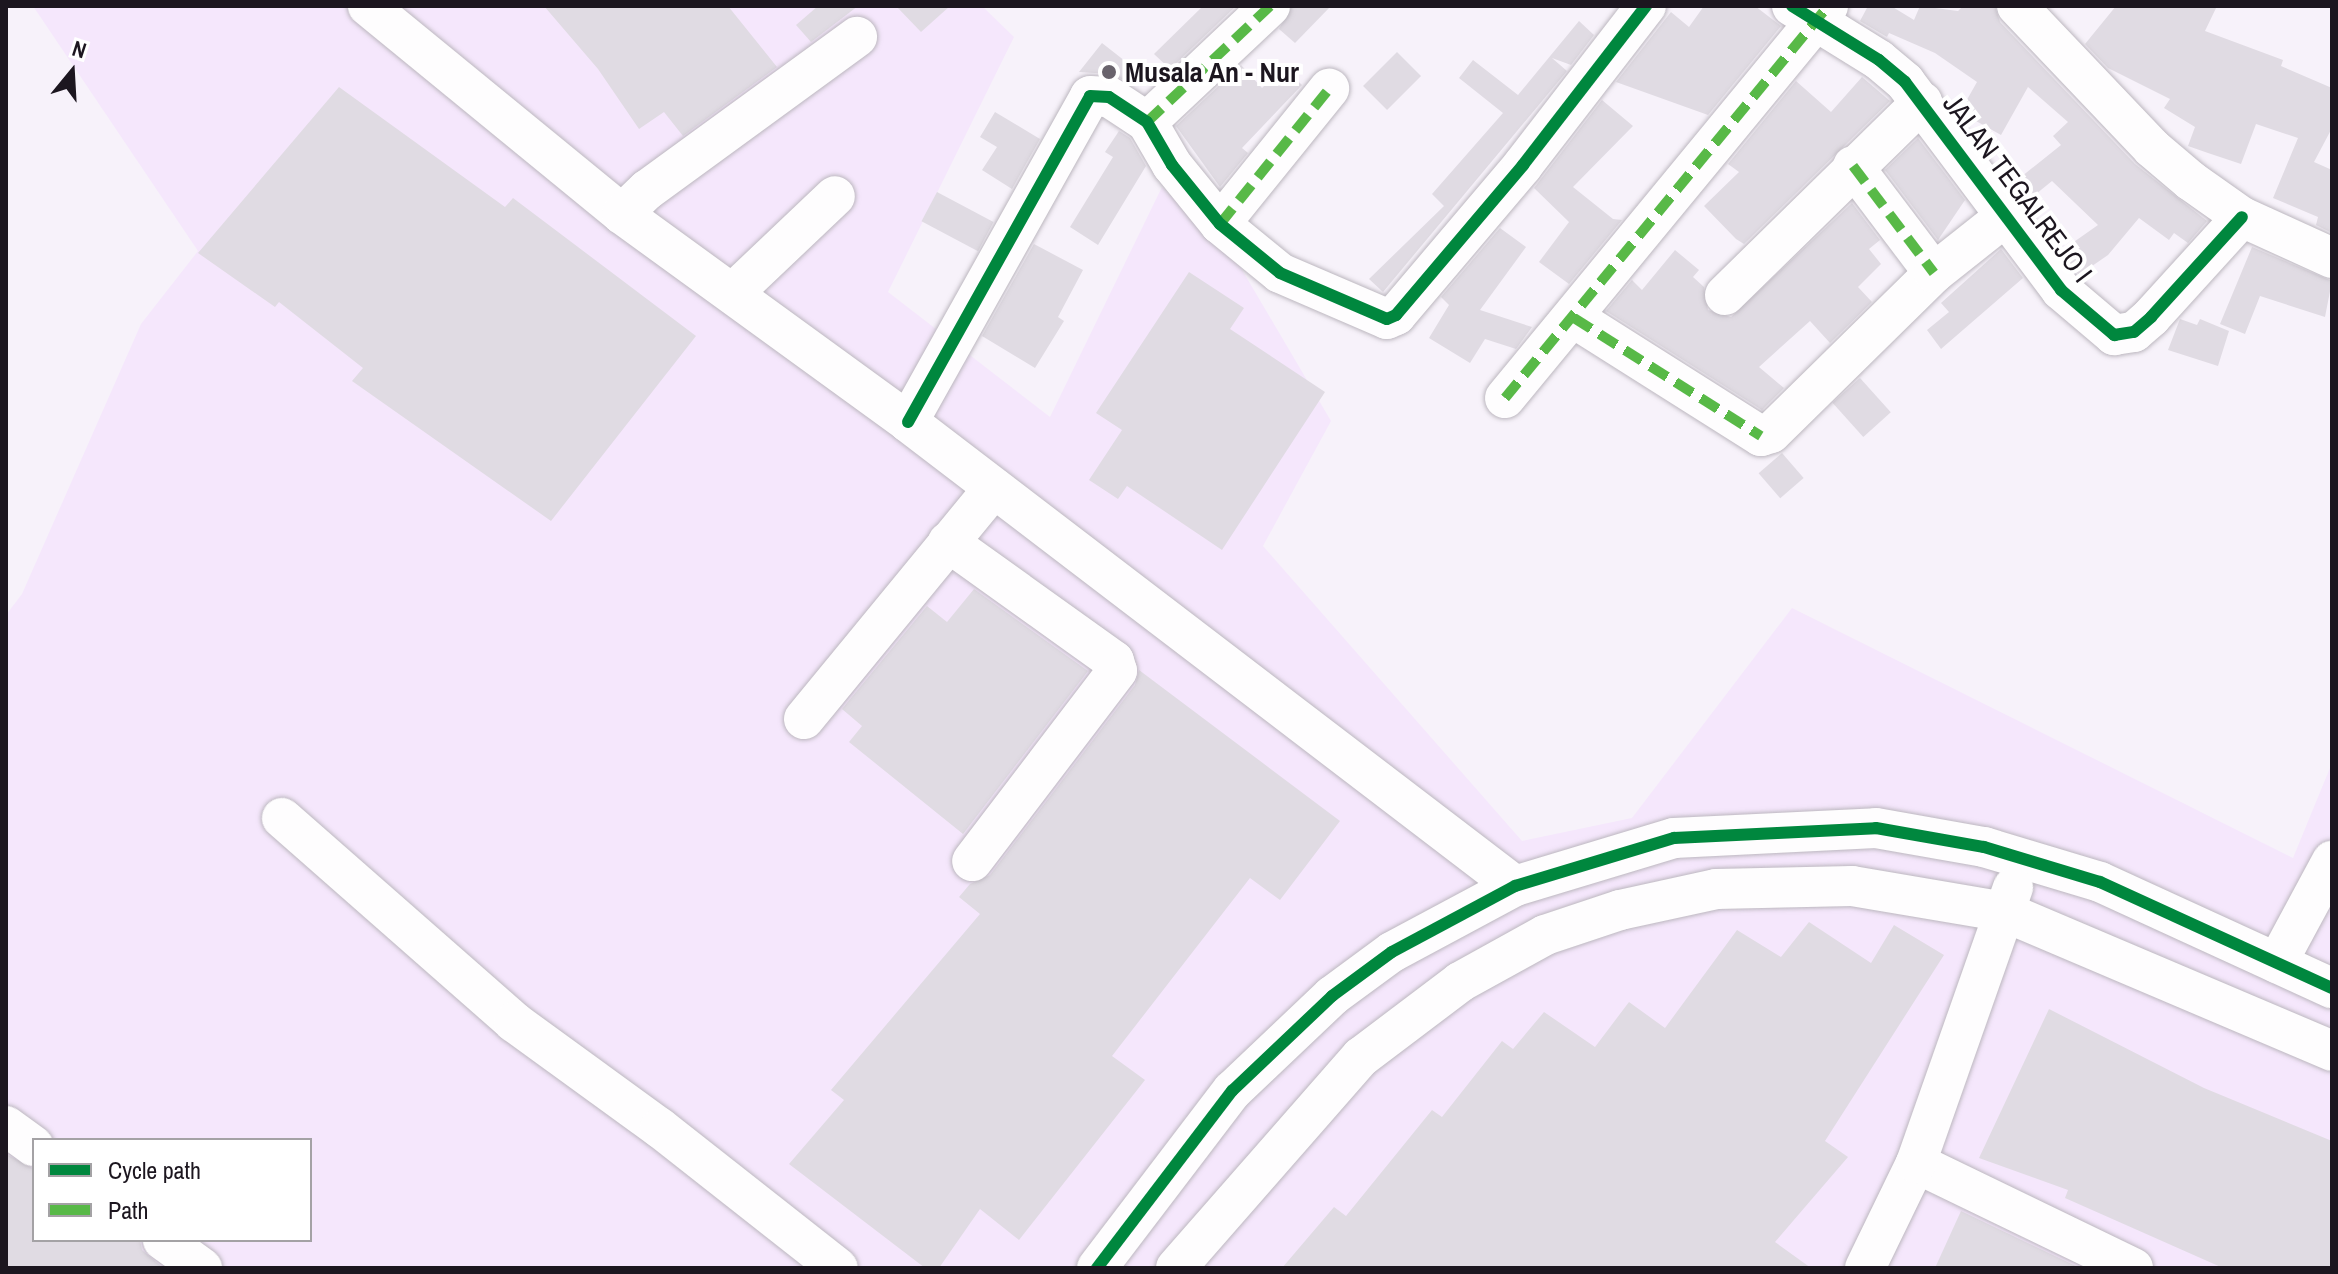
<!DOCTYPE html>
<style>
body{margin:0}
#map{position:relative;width:2338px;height:1274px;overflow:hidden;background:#f7f2fa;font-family:"Archivo Narrow",sans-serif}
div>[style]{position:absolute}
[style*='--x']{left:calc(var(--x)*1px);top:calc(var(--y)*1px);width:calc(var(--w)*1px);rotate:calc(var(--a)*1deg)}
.built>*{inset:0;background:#f5e7fc}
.building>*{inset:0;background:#e0dbe3;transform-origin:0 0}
.roads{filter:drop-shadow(0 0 2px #bcb7bf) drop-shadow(0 0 2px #bcb7bf)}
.minor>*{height:40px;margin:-20px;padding:0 20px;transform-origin:20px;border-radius:20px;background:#fefdfe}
.quiet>*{height:10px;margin-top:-5px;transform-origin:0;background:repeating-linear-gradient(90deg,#58b947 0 20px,transparent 0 30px)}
.cycleway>*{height:12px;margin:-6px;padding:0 6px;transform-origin:6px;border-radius:6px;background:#00873e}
.dots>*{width:22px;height:22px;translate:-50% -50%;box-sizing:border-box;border:4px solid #fff;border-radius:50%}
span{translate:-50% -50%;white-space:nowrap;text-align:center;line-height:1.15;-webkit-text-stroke:8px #fff;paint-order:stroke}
.poi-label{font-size:28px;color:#1c161f;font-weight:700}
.left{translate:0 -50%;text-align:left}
.street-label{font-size:28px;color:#1c161f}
.frame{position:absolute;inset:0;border:8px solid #1c161f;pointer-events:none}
.legend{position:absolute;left:32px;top:1138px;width:280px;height:104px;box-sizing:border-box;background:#fff;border:2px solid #a4a2a5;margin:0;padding:10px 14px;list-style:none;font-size:24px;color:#1c161f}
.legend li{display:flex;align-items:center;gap:16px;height:40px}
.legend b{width:40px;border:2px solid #a4a2a5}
.north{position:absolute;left:32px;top:32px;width:80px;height:80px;-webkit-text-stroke:6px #fff;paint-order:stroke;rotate:18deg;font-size:22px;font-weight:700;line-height:32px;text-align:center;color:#1c161f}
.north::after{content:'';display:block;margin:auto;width:28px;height:36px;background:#1c161f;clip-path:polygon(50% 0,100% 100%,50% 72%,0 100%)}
</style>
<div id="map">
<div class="built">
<i style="clip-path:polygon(evenodd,33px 6px,982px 6px,1014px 37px,888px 292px,1050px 417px,1162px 187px,1238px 263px,1331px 421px,1263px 546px,1522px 841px,1632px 818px,1792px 608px,2293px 858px,2332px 763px,2332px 1268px,6px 1268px,6px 615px,22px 594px,141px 324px,198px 251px,33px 6px,34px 1140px,310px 1140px,310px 1240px,34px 1240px,34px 1140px)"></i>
</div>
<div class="building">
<i style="clip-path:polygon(544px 6px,728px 6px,777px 67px,683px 136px,664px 112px,639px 129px,598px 69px)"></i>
<i style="clip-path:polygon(818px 6px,858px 6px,811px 42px,796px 25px)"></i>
<i style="clip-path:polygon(896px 6px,950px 6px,921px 32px)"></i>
<i style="clip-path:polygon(1203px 6px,1236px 6px,1170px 69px,1154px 54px)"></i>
<i style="clip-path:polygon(1292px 6px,1331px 6px,1295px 43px,1279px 29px)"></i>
<i style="clip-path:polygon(1704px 6px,1755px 6px,1781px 26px,1708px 115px,1616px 82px,1671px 12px,1689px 27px)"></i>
<i style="clip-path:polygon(1868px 6px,1891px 6px,1914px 20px,1920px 6px,1958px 11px,1963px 6px,1995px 6px,2000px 22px,2135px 164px,2207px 221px,2188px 243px,2174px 233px,2169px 240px,2139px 218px,2108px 255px,2079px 275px,2061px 251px,2098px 225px,2052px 181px,2025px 203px,2011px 185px,2061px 145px,2053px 136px,2068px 122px,2028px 87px,2001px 135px,1960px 112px,1977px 82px,1935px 53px,1889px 33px,1887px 37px,1860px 21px)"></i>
<i style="clip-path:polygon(2116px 6px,2217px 6px,2205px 31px,2283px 60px,2281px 66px,2332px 88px,2332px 128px,2314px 162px,2332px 170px,2332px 233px,2316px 225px,2318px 217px,2273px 198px,2298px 138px,2256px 124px,2241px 164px,2208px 153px,2188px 146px,2195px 127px,2164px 108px,2170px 99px,2108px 68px,2085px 44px)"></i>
<i style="clip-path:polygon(1579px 21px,1594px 35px,1571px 65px,1552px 58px,1567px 71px,1383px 292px,1369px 279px,1444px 206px,1432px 194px,1503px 113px,1459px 78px,1473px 60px,1518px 95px)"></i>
<i style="clip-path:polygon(1102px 43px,1139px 72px,1130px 83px,1111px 74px,1079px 72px)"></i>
<i style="left:1397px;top:52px;width:34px;height:48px;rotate:45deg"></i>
<i style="clip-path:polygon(1241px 65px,1262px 88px,1283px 67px,1302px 85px,1242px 148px,1248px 153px,1220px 187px,1176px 126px)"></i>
<i style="clip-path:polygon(1862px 77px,1890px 101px,1744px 244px,1736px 239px,1704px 206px,1739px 172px,1728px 164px,1796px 81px,1831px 112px)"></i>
<i style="clip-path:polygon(339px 87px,505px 207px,513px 198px,696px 336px,551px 521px,352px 381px,363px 368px,279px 302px,275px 307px,198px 253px)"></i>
<i style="clip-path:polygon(1602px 100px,1633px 126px,1573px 187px,1613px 219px,1622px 220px,1569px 284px,1539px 262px,1569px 222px,1534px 188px)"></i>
<i style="clip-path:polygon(995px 112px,1040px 139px,1012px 189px,982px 170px,997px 147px,980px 137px)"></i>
<i style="clip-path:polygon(1119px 131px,1130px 138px,1146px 166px,1098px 245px,1070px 227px,1113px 157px,1105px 152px)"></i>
<i style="clip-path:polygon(1918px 138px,1965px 200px,1938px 240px,1885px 170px)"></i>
<i style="left:937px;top:192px;width:64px;height:33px;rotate:28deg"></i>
<i style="clip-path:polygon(1852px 203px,1880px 240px,1869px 249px,1881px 264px,1858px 287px,1872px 302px,1830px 343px,1810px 321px,1759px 367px,1784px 388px,1762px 410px,1606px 311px,1632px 280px,1642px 290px,1675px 250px,1699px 270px,1693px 277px,1704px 287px,1708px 310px,1731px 317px)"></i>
<i style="clip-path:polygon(1500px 228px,1526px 247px,1480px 310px,1532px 327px,1516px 349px,1485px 339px,1470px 363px,1429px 338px,1449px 305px,1441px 297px)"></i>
<i style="clip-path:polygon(1034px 244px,1083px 270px,1058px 317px,1064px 321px,1035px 368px,982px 336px)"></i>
<i style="clip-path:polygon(2252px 247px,2332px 281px,2325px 317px,2260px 296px,2245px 334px,2220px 324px)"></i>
<i style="clip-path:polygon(2001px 249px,2023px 278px,1941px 349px,1927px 330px,1949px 312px,1941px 303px)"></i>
<i style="clip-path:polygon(1189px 272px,1244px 308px,1230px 329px,1325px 392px,1222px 550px,1127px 486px,1118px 499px,1089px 480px,1122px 430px,1096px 413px)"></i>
<i style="clip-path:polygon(2180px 319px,2197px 325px,2200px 319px,2229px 331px,2218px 366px,2168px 350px)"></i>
<i style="left:1860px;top:378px;width:46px;height:37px;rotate:48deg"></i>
<i style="left:1782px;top:453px;width:33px;height:31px;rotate:49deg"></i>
<i style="clip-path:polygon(974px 589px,1088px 671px,963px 834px,849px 742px,862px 726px,842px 709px,927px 606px,947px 622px)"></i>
<i style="clip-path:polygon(1139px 670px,1340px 821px,1280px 900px,1250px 878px,1112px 1056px,1145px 1080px,1019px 1240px,980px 1209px,939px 1268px,925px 1268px,789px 1164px,844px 1100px,831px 1090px,980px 914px,959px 897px,970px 884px,990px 875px,1135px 685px)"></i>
<i style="clip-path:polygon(1809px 922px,1871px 963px,1894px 925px,1944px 955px,1825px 1141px,1848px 1157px,1775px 1242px,1811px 1268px,1282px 1268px,1334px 1207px,1346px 1216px,1432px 1110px,1442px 1117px,1502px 1041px,1513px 1049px,1544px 1012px,1595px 1047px,1629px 1002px,1665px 1028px,1737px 930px,1781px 957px)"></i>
<i style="clip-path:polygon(2049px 1009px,2204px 1088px,2332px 1141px,2332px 1268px,2223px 1268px,2065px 1198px,2068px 1190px,1979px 1158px)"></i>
<i style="clip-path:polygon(6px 1154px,34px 1169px,34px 1240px,140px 1240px,142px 1250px,163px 1268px,6px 1268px)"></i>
<i style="clip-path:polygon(1961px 1211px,2080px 1268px,1935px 1268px)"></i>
</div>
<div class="roads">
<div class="minor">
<i style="--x:368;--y:6;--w:328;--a:39.3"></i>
<i style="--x:622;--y:214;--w:354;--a:36"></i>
<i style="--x:908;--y:422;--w:764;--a:37.39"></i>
<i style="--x:1792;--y:6;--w:102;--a:31.8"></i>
<i style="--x:1879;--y:60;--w:34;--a:40"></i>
<i style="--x:1905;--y:82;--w:260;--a:53.1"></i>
<i style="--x:2061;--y:290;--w:70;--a:40.3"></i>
<i style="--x:2114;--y:335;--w:20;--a:-9"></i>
<i style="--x:2134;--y:332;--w:23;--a:-41"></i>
<i style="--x:2151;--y:317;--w:135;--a:-47.7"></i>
<i style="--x:2017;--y:6;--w:196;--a:46.4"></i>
<i style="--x:2152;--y:148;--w:51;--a:40.2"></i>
<i style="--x:2191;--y:181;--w:62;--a:35.2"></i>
<i style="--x:2242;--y:217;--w:99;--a:24.5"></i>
<i style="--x:1147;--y:122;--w:169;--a:-43.3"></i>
<i style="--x:1853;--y:166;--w:134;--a:52.9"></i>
<i style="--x:622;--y:214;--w:35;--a:-44"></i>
<i style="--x:647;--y:190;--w:260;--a:-36.1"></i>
<i style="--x:1220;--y:224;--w:174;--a:-51.1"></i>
<i style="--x:734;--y:292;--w:139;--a:-43.5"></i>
<i style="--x:1725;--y:295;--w:276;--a:-44.4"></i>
<i style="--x:1574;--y:318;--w:221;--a:32.3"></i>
<i style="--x:1761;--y:436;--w:10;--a:-17"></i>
<i style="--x:1771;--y:433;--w:228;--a:-44.5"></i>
<i style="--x:1934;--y:273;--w:92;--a:-38.4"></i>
<i style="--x:1505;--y:398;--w:508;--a:-50.51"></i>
<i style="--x:908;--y:422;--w:373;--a:-60.8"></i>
<i style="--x:1090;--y:96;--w:19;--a:3"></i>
<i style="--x:1109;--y:97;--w:45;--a:33.3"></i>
<i style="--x:1147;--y:122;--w:50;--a:59.8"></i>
<i style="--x:1172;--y:165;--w:76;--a:50.9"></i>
<i style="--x:1220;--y:224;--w:77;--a:39.2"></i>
<i style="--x:1280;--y:273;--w:116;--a:23.3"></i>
<i style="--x:1387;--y:319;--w:10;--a:-24"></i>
<i style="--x:1396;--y:315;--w:197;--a:-49.7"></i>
<i style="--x:1523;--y:165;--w:201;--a:-52.3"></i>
<i style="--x:948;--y:542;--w:204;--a:35.6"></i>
<i style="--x:1114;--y:661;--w:10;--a:73"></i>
<i style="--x:1117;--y:671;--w:239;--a:127.3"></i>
<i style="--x:804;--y:719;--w:299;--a:-50.6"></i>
<i style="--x:282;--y:818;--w:309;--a:41.3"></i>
<i style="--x:514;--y:1022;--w:180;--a:36"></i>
<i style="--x:660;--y:1128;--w:226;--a:38.2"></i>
<i style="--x:2277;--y:963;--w:116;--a:-61.7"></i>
<i style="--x:6;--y:1126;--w:34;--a:36"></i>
<i style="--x:1916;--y:1163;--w:241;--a:25.8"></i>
<i style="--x:163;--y:1240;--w:48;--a:35.7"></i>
<i style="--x:1097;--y:1268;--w:223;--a:-52.7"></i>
<i style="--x:1232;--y:1091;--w:138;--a:-43.5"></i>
<i style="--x:1332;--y:996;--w:74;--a:-36.3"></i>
<i style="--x:1392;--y:952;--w:140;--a:-28.2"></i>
<i style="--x:1515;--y:886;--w:166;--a:-16.8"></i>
<i style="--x:1674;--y:838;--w:202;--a:-2.8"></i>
<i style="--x:1876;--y:828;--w:110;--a:10"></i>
<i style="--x:1984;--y:847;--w:121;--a:16.8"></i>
<i style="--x:2100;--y:882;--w:255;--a:24.6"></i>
<i style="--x:1176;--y:1268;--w:281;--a:-48.8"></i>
<i style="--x:1361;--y:1057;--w:124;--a:-37.1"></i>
<i style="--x:1460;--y:982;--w:97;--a:-28.9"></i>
<i style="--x:1545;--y:935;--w:79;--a:-18.4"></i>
<i style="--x:1620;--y:910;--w:98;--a:-12.3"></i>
<i style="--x:1716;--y:889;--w:136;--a:-1.3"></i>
<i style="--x:1852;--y:886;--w:155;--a:9.6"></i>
<i style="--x:2005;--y:912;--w:355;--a:23"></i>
<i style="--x:1865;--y:1268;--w:117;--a:-64.1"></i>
<i style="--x:1916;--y:1163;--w:292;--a:-70.6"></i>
</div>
</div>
<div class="quiet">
<i style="--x:1147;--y:122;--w:169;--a:-43.3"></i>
<i style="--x:1853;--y:166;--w:134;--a:52.9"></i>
<i style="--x:1220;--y:224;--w:174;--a:-51.1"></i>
<i style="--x:1574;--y:318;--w:221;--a:32.3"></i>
<i style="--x:1505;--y:398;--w:508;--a:-50.51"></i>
</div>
<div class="cycleway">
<i style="--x:1792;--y:6;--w:102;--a:31.8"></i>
<i style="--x:1879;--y:60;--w:34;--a:40"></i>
<i style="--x:1905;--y:82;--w:260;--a:53.1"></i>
<i style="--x:2061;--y:290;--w:70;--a:40.3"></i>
<i style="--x:2114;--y:335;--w:20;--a:-9"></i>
<i style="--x:2134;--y:332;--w:23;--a:-41"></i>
<i style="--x:2151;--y:317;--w:135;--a:-47.7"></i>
<i style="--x:908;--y:422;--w:373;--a:-60.8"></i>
<i style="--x:1090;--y:96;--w:19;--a:3"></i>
<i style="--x:1109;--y:97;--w:45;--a:33.3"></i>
<i style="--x:1147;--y:122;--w:50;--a:59.8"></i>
<i style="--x:1172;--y:165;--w:76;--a:50.9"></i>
<i style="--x:1220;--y:224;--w:77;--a:39.2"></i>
<i style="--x:1280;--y:273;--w:116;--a:23.3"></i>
<i style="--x:1387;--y:319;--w:10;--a:-24"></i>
<i style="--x:1396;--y:315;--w:197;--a:-49.7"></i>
<i style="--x:1523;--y:165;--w:201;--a:-52.3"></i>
<i style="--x:1097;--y:1268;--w:223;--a:-52.7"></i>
<i style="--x:1232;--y:1091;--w:138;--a:-43.5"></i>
<i style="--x:1332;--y:996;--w:74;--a:-36.3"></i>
<i style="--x:1392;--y:952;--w:140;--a:-28.2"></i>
<i style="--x:1515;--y:886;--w:166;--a:-16.8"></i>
<i style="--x:1674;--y:838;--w:202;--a:-2.8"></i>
<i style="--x:1876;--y:828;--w:110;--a:10"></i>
<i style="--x:1984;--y:847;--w:121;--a:16.8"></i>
<i style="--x:2100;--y:882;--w:255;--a:24.6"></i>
</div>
<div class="dots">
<i style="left:1109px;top:72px;background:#69636c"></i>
</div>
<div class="poi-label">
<span class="left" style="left:1125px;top:72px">Musala An - Nur</span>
</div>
<div class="street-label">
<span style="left:2018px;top:188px;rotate:53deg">JALAN TEGALREJO I</span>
</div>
<div class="frame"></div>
<ul class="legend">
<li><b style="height:10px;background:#00873e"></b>Cycle path</li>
<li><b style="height:10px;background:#58b947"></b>Path</li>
</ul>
<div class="north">N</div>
</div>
